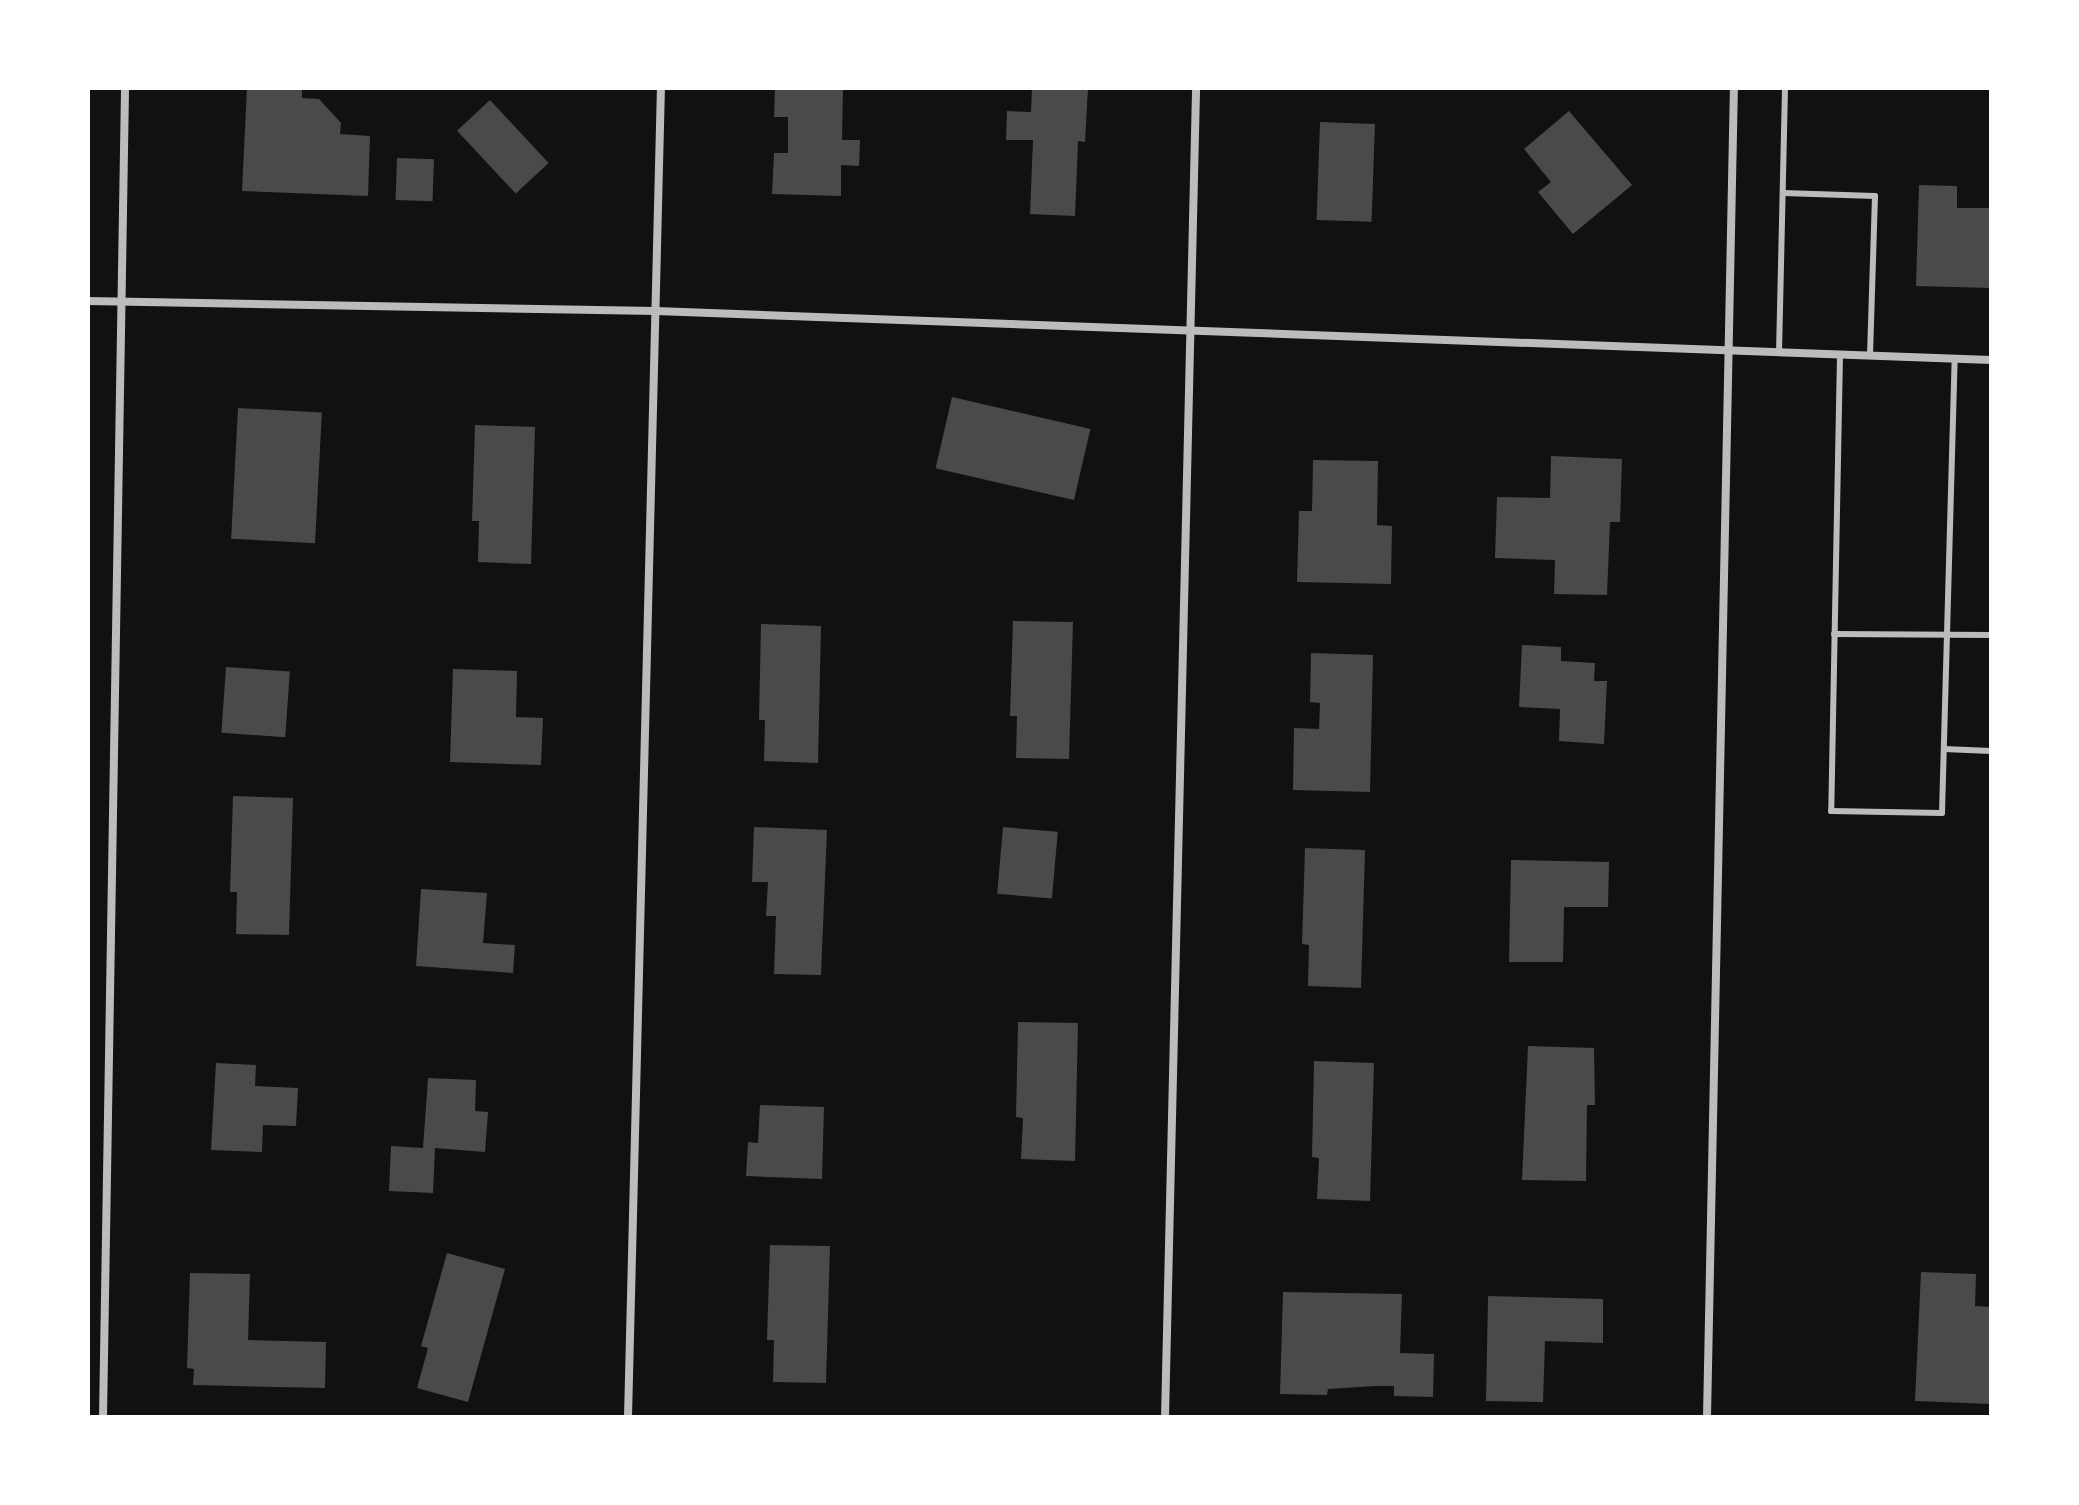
<!DOCTYPE html>
<style>
body{margin:0}
#map{position:relative;width:2079px;height:1505px;overflow:hidden;background:#111;font-family:"Times New Roman",serif}
div>[style]{position:absolute}
[style*='--x']{left:calc(var(--x)*1px);top:calc(var(--y)*1px);width:calc(var(--w)*1px);rotate:calc(var(--a)*1deg)}
.building>*{inset:0;background:#4a4a4a;transform-origin:0 0}
.service>*{height:6px;margin:-3px;padding:0 3px;transform-origin:3px;border-radius:3px;background:#bcbcbc}
.minor>*{height:8px;margin:-4px;padding:0 4px;transform-origin:4px;border-radius:4px;background:#bcbcbc}
span{translate:-50% -50%;white-space:nowrap;text-align:center;line-height:1.15;-webkit-text-stroke:8px #fff;paint-order:stroke}
.frame{position:absolute;inset:0;border:90px solid #fff;pointer-events:none}
</style>
<div id="map">
<div class="building">
<i style="clip-path:polygon(247px 88px,302px 88px,302px 98px,319px 99px,341px 123px,340px 134px,370px 136px,368px 196px,242px 191px)"></i>
<i style="clip-path:polygon(775px 88px,843px 88px,842px 140px,860px 140px,859px 166px,841px 165px,841px 196px,772px 194px,774px 153px,788px 153px,788px 117px,774px 117px)"></i>
<i style="clip-path:polygon(1032px 88px,1088px 88px,1085px 142px,1078px 141px,1075px 216px,1030px 214px,1033px 140px,1006px 140px,1007px 111px,1031px 112px)"></i>
<i style="left:490px;top:100px;width:86px;height:45px;rotate:47deg"></i>
<i style="clip-path:polygon(1569px 111px,1632px 185px,1573px 234px,1538px 192px,1551px 182px,1524px 149px)"></i>
<i style="left:1320px;top:122px;width:55px;height:98px;rotate:2deg"></i>
<i style="left:397px;top:158px;width:37px;height:42px;rotate:2deg"></i>
<i style="clip-path:polygon(1919px 185px,1957px 186px,1957px 208px,1991px 208px,1991px 288px,1916px 286px)"></i>
<i style="left:952px;top:397px;width:142px;height:73px;rotate:13deg"></i>
<i style="left:238px;top:408px;width:84px;height:131px;rotate:3deg"></i>
<i style="clip-path:polygon(475px 425px,535px 427px,531px 564px,478px 562px,479px 521px,472px 521px)"></i>
<i style="clip-path:polygon(1551px 456px,1622px 459px,1620px 522px,1610px 522px,1607px 595px,1554px 594px,1555px 560px,1495px 558px,1497px 497px,1550px 498px)"></i>
<i style="clip-path:polygon(1313px 460px,1378px 461px,1377px 525px,1392px 526px,1391px 584px,1297px 582px,1299px 511px,1312px 511px)"></i>
<i style="clip-path:polygon(1013px 621px,1073px 622px,1069px 759px,1016px 758px,1017px 716px,1010px 716px)"></i>
<i style="clip-path:polygon(761px 624px,821px 626px,818px 763px,764px 761px,765px 720px,759px 720px)"></i>
<i style="clip-path:polygon(1522px 645px,1561px 647px,1561px 661px,1595px 663px,1594px 681px,1607px 681px,1604px 744px,1559px 741px,1560px 709px,1519px 707px)"></i>
<i style="clip-path:polygon(1311px 653px,1373px 655px,1370px 792px,1293px 790px,1294px 728px,1319px 729px,1320px 703px,1310px 702px)"></i>
<i style="left:226px;top:667px;width:64px;height:66px;rotate:4deg"></i>
<i style="clip-path:polygon(453px 669px,517px 671px,516px 717px,543px 718px,541px 765px,450px 762px)"></i>
<i style="clip-path:polygon(233px 796px,293px 798px,289px 935px,236px 934px,237px 892px,230px 892px)"></i>
<i style="clip-path:polygon(754px 827px,827px 830px,821px 975px,774px 974px,776px 916px,766px 916px,768px 882px,752px 882px)"></i>
<i style="left:1003px;top:827px;width:55px;height:67px;rotate:5deg"></i>
<i style="clip-path:polygon(1305px 848px,1365px 850px,1361px 988px,1308px 986px,1309px 945px,1302px 944px)"></i>
<i style="clip-path:polygon(1511px 860px,1609px 862px,1608px 907px,1564px 907px,1563px 962px,1509px 962px)"></i>
<i style="clip-path:polygon(421px 889px,487px 893px,483px 943px,515px 945px,513px 973px,416px 966px)"></i>
<i style="clip-path:polygon(1018px 1022px,1078px 1023px,1075px 1161px,1021px 1159px,1023px 1118px,1016px 1117px)"></i>
<i style="clip-path:polygon(1528px 1046px,1594px 1048px,1595px 1105px,1587px 1105px,1586px 1181px,1522px 1180px)"></i>
<i style="clip-path:polygon(1314px 1061px,1374px 1063px,1370px 1201px,1317px 1199px,1319px 1158px,1312px 1157px)"></i>
<i style="clip-path:polygon(216px 1063px,256px 1065px,255px 1086px,298px 1088px,296px 1126px,263px 1125px,262px 1152px,211px 1150px)"></i>
<i style="clip-path:polygon(428px 1078px,476px 1080px,475px 1111px,488px 1112px,485px 1152px,435px 1148px,433px 1193px,389px 1191px,391px 1146px,423px 1148px)"></i>
<i style="clip-path:polygon(760px 1105px,824px 1107px,822px 1179px,746px 1176px,748px 1142px,758px 1143px)"></i>
<i style="clip-path:polygon(770px 1245px,830px 1246px,826px 1383px,773px 1382px,774px 1340px,767px 1340px)"></i>
<i style="clip-path:polygon(447px 1253px,505px 1269px,468px 1402px,417px 1388px,428px 1348px,421px 1346px)"></i>
<i style="clip-path:polygon(1921px 1272px,1976px 1274px,1975px 1306px,1991px 1307px,1991px 1404px,1915px 1401px)"></i>
<i style="clip-path:polygon(190px 1273px,250px 1274px,248px 1340px,326px 1342px,325px 1388px,193px 1385px,194px 1369px,187px 1368px)"></i>
<i style="clip-path:polygon(1283px 1292px,1402px 1294px,1400px 1353px,1434px 1354px,1433px 1397px,1394px 1396px,1394px 1386px,1375px 1386px,1328px 1389px,1327px 1395px,1280px 1394px)"></i>
<i style="clip-path:polygon(1488px 1296px,1603px 1299px,1603px 1343px,1545px 1341px,1543px 1402px,1486px 1401px)"></i>
</div>
<div class="service">
<i style="--x:1783;--y:193;--w:92;--a:1.9"></i>
<i style="--x:1875;--y:196;--w:160;--a:91.8"></i>
<i style="--x:1779;--y:353;--w:265;--a:-88.7"></i>
<i style="--x:1840;--y:355;--w:456;--a:91.1"></i>
<i style="--x:1831;--y:811;--w:111;--a:1"></i>
<i style="--x:1942;--y:813;--w:454;--a:-88.4"></i>
<i style="--x:1834;--y:634;--w:157;--a:0.4"></i>
<i style="--x:1944;--y:749;--w:47;--a:2.4"></i>
</div>
<div class="minor">
<i style="--x:88;--y:301;--w:568;--a:1.01"></i>
<i style="--x:656;--y:311;--w:1336;--a:2.1"></i>
<i style="--x:103;--y:1417;--w:1329;--a:-89.05"></i>
<i style="--x:628;--y:1417;--w:1329;--a:-88.58"></i>
<i style="--x:1165;--y:1417;--w:1329;--a:-88.66"></i>
<i style="--x:1707;--y:1417;--w:1329;--a:-88.84"></i>
</div>
<div class="frame"></div>
</div>
